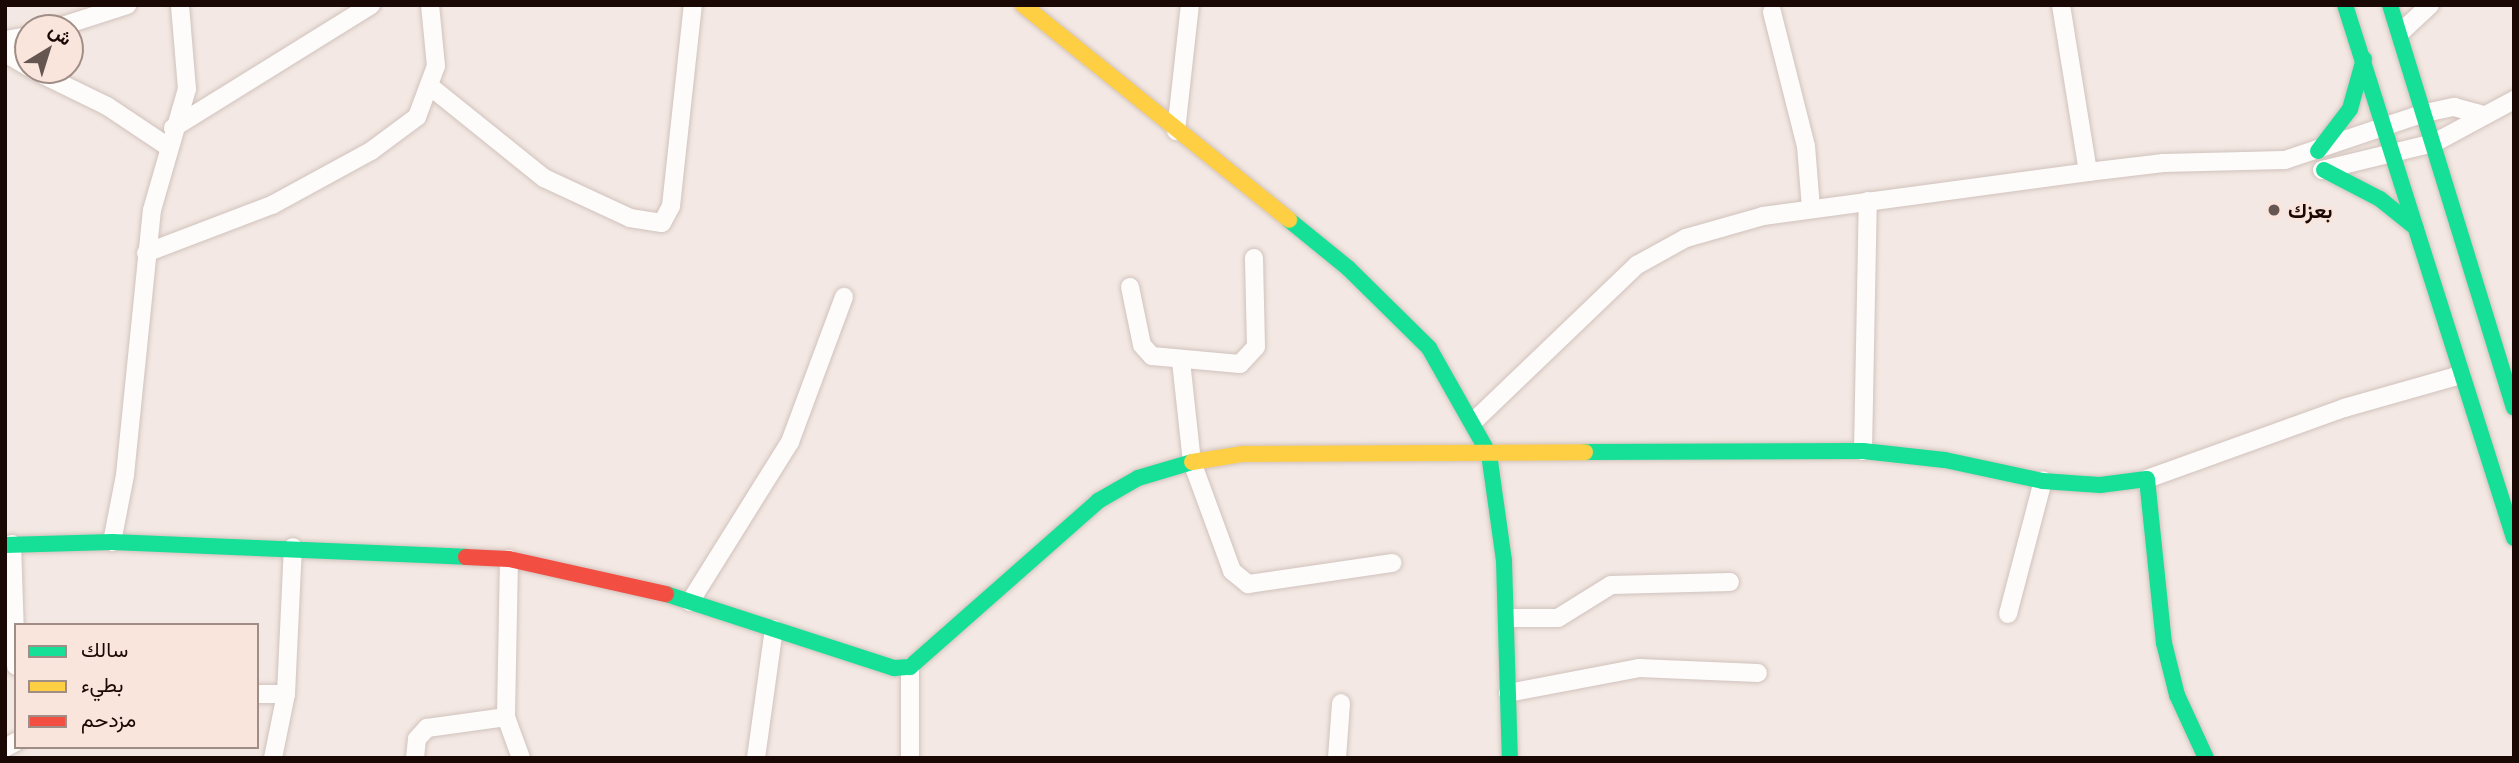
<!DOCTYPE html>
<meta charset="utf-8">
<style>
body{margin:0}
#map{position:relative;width:2519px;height:763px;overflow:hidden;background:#f3e8e3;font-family:Commissioner,Vazirmatn,sans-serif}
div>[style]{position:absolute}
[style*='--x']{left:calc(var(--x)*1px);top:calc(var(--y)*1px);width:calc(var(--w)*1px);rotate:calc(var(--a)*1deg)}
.roads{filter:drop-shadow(0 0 2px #d1c2bc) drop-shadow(0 0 2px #d1c2bc)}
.street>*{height:18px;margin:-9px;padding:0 9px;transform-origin:9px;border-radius:9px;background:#fdfcfb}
.fast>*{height:16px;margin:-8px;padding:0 8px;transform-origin:8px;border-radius:8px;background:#16e098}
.slow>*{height:16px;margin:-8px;padding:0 8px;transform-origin:8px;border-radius:8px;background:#ffcf43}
.jam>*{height:16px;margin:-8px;padding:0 8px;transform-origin:8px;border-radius:8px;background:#f24e42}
.dots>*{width:19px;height:19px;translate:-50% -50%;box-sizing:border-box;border:4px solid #fae5dc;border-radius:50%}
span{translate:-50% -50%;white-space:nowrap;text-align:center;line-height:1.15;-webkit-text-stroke:5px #fae5dc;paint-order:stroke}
.poi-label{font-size:21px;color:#190803;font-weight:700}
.left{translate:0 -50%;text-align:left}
.frame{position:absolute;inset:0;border:7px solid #190803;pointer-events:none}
.legend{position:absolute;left:14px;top:623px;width:245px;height:126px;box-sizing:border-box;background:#fae5dc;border:2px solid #a08d85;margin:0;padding:9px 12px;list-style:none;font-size:21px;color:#190803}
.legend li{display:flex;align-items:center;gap:14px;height:35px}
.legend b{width:35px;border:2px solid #a08d85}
.north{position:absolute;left:14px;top:14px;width:70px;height:70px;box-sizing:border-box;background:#fae5dc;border:2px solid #a08d85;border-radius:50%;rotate:38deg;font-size:19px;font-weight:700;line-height:28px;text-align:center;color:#190803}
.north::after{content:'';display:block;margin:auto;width:24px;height:32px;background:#655651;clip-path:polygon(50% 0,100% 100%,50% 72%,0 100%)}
</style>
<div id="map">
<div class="roads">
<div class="street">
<i style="--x:2061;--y:5;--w:169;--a:80.8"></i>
<i style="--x:1772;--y:12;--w:138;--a:75.8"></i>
<i style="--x:1806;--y:146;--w:62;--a:85.4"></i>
<i style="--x:56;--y:28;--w:75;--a:-17.9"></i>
<i style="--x:2400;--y:33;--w:41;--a:-43"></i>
<i style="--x:5;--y:40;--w:23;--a:-10"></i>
<i style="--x:5;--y:53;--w:27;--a:31"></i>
<i style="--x:33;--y:70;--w:82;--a:25.9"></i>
<i style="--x:107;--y:106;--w:72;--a:33.7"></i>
<i style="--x:432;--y:88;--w:144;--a:38.8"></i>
<i style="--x:544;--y:178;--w:95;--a:24.9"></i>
<i style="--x:630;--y:218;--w:32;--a:9"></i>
<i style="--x:662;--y:223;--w:19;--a:-62"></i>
<i style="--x:671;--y:206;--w:202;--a:-83.8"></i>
<i style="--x:173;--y:128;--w:233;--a:-31.8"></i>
<i style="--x:1176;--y:131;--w:127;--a:-83.7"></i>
<i style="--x:2322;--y:170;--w:115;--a:-13.6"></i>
<i style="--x:2434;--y:143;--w:91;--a:-28.3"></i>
<i style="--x:146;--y:253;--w:135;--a:-20.9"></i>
<i style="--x:272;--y:205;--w:113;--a:-28.6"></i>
<i style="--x:371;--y:151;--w:57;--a:-36.5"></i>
<i style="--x:417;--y:117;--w:54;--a:-69.6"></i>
<i style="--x:436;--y:66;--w:61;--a:-95.6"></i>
<i style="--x:1130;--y:287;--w:59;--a:78.3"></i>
<i style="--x:1142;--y:345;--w:15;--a:48"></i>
<i style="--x:1152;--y:356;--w:88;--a:5.2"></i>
<i style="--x:1240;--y:364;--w:23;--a:-47"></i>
<i style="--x:1256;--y:347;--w:89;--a:-91.3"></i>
<i style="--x:1181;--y:361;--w:102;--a:83.8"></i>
<i style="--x:1192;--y:462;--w:116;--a:69.8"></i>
<i style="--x:1232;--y:571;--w:21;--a:39"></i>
<i style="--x:1248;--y:584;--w:146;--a:-8.3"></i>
<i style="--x:1473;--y:422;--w:227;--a:-43.8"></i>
<i style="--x:1637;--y:265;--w:56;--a:-28.9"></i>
<i style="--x:1686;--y:238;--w:80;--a:-15.9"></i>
<i style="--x:1763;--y:216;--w:328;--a:-7.7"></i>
<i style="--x:2088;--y:172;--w:76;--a:-6.8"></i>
<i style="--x:2163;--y:163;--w:122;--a:-1.4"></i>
<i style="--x:2285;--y:160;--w:148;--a:-18.6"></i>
<i style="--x:2425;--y:113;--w:30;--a:-12"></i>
<i style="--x:2454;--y:107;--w:27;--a:15"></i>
<i style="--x:1863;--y:451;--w:250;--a:-88.9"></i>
<i style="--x:2147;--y:479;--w:209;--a:-19.8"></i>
<i style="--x:2344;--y:408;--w:122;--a:-15.8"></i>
<i style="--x:112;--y:542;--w:68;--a:-79"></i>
<i style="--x:125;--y:475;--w:266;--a:-84.2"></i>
<i style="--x:152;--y:210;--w:126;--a:-73.9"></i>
<i style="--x:187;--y:89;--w:84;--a:-94.8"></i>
<i style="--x:12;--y:544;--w:122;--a:88.1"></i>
<i style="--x:509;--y:559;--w:158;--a:91.1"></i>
<i style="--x:506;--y:717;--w:44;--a:69.9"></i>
<i style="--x:690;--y:602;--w:189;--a:-58"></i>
<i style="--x:790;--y:442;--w:155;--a:-69.6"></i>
<i style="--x:2008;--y:614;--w:138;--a:-75.3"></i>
<i style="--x:1507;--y:618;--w:51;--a:0"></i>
<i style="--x:1558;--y:618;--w:62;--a:-31.9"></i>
<i style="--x:1611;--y:585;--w:119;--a:-1.4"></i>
<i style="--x:1508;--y:693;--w:133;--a:-10.8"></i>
<i style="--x:1639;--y:668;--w:119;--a:2.4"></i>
<i style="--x:257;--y:694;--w:29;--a:0"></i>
<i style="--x:5;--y:748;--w:13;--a:-29"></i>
<i style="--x:273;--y:758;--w:65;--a:-78.5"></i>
<i style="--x:286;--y:694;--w:147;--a:-87.3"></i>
<i style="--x:415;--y:758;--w:19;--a:-84"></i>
<i style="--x:417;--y:739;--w:15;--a:-48"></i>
<i style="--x:427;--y:728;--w:80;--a:-7.9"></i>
<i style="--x:756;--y:758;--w:130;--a:-82.1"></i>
<i style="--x:910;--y:758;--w:91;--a:-90"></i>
<i style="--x:1337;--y:758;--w:55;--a:-85.8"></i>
</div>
<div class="fast">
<i style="--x:2345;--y:5;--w:559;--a:72.41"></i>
<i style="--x:2390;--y:5;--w:421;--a:72.9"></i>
<i style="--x:2318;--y:151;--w:53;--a:-52.7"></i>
<i style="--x:2350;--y:109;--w:52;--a:-74.4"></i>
<i style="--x:2324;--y:170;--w:63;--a:27.4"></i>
<i style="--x:2380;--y:199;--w:46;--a:38.9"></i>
<i style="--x:1289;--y:220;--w:76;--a:39.1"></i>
<i style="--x:1348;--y:268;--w:114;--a:44.6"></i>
<i style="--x:1429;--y:348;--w:122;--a:60.5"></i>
<i style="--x:1489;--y:454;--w:108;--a:82"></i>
<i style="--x:1504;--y:561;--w:197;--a:88.3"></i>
<i style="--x:1585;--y:452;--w:278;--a:-0.2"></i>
<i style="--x:1863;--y:451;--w:82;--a:6.3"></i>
<i style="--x:1945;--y:460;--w:100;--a:12.1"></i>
<i style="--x:2043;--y:481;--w:57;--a:4"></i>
<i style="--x:2100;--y:485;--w:47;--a:-7.3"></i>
<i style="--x:2147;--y:479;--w:165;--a:84.1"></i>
<i style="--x:2164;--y:643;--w:54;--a:76"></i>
<i style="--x:2177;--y:695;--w:69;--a:65.3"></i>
<i style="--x:5;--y:545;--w:107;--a:-1.6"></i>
<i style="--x:112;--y:542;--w:354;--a:2.4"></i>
<i style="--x:666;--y:594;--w:240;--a:18"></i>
<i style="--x:894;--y:668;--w:16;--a:-4"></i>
<i style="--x:910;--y:667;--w:251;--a:-41.4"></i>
<i style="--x:1098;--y:501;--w:46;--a:-29.9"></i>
<i style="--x:1138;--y:478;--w:56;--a:-16.5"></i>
</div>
<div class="slow">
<i style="--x:1023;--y:5;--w:342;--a:38.9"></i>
<i style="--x:1192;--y:462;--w:52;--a:-8.9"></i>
<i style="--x:1243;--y:454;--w:342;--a:-0.3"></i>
</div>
<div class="jam">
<i style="--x:466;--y:557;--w:43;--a:2.7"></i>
<i style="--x:509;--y:559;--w:161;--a:12.6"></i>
</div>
</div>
<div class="dots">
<i style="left:2274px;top:210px;background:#655651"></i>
</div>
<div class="poi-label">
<span class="left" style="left:2288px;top:210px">بعزك</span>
</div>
<div class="frame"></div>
<ul class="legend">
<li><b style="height:9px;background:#16e098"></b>سالك</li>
<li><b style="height:9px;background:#ffcf43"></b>بطيء</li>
<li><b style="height:9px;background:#f24e42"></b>مزدحم</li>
</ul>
<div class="north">ش</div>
</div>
